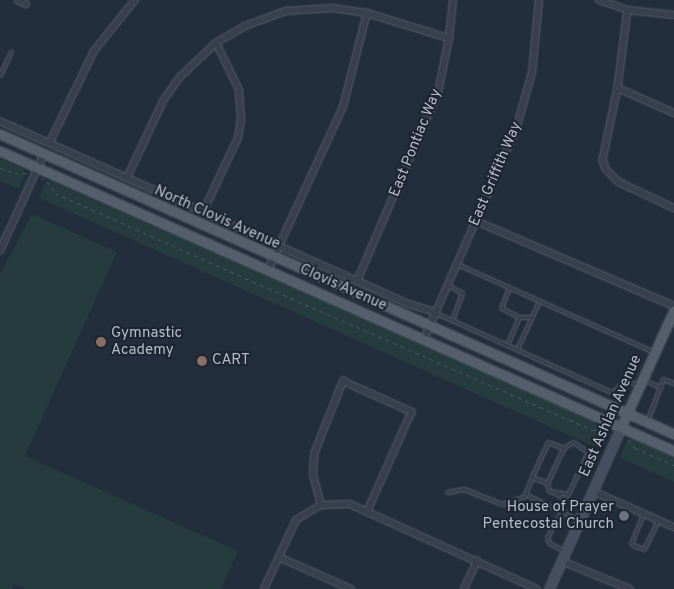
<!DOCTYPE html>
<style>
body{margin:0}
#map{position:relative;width:674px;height:589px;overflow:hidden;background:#232e3c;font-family:Overpass,sans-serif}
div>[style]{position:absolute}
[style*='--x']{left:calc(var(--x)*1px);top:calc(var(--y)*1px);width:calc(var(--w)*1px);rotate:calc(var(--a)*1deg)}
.green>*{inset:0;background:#253b3d}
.path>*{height:1px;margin-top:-0.5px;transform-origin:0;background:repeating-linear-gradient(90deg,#43585a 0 4px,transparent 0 8px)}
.roads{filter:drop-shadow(0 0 1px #555e6a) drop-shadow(0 0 1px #555e6a)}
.service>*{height:3px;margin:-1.5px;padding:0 1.5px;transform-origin:1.5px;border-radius:1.5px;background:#37404c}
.minor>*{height:5.5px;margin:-2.75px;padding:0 2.75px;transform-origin:2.75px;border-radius:2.75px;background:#37404c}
.secondary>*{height:9px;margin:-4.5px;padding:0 4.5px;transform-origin:4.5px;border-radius:4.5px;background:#454f5f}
.primary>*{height:9px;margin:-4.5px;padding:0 4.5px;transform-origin:4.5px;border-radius:4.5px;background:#555f6c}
.dots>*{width:14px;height:14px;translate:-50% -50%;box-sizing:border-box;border:2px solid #1c2531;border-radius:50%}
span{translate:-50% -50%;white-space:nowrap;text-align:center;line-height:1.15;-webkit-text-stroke:4px #1c2531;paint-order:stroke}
.street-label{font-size:15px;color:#b3bbc8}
.poi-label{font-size:15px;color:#b3bbc8}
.left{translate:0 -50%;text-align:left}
.right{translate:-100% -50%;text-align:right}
</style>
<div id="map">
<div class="green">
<i style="clip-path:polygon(0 159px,24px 169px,25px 175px,19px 189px,0 181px)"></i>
<i style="clip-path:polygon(51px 181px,606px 427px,603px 441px,595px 447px,39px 198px,45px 183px)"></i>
<i style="clip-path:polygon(32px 214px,117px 252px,25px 456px,238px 551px,221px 589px,26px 589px,14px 584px,12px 589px,0 589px,0 274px)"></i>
<i style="clip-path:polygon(632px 439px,674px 458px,674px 482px,620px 458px,627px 441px)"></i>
</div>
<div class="path">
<i style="--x:0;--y:168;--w:16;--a:18"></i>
<i style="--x:15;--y:173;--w:13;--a:0"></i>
<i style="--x:41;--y:178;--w:7;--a:27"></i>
<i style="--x:47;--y:181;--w:14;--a:56"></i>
<i style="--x:55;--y:193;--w:226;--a:24.1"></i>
<i style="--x:261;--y:285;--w:362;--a:23.6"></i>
<i style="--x:593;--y:430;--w:15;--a:0"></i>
<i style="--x:628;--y:439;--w:11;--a:52"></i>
<i style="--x:635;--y:448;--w:43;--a:23.6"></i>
</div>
<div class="roads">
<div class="service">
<i style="--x:0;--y:75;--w:26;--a:-65"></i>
<i style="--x:457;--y:264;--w:216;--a:24.1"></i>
<i style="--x:448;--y:285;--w:16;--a:30"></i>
<i style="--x:462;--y:293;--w:29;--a:110"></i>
<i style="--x:436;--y:313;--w:190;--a:24.3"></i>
<i style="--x:609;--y:391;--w:4;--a:14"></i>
<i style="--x:613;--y:392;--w:16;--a:-47"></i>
<i style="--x:624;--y:380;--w:16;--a:18"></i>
<i style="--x:519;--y:317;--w:13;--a:0"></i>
<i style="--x:507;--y:345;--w:30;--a:-67"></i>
<i style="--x:519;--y:317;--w:20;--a:-153"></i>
<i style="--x:501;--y:308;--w:22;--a:-69"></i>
<i style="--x:517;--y:349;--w:53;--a:-65.4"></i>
<i style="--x:644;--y:380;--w:17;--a:24"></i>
<i style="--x:647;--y:421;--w:45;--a:-69.1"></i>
<i style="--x:663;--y:379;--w:12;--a:20"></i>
<i style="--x:532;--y:477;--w:16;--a:22"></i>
<i style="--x:547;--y:483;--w:38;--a:-65"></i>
<i style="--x:563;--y:448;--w:16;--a:-158"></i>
<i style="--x:548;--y:442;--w:38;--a:115"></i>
<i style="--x:532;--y:477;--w:18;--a:112"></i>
<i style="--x:525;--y:494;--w:60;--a:25.7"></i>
<i style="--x:547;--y:483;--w:8;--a:76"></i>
<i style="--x:549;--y:491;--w:19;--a:9"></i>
<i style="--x:568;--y:494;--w:47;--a:-64.5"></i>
<i style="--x:588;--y:452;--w:18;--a:-146"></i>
<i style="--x:573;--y:442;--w:12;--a:149"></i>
<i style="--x:447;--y:492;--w:17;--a:-10"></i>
<i style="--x:464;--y:489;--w:41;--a:21.5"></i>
<i style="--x:502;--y:504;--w:24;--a:-19"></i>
<i style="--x:553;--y:492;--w:13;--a:29"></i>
<i style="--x:564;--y:498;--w:6;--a:-45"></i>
<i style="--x:561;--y:512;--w:29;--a:119"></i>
<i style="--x:547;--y:537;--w:6;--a:72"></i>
<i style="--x:549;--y:543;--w:17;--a:28"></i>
<i style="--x:643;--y:514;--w:31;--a:112"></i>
<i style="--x:631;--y:543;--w:5;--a:37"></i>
<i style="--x:635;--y:546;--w:9;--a:18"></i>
<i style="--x:644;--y:549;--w:32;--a:-64"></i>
</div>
<div class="minor">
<i style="--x:18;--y:0;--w:9;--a:27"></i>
<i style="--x:599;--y:0;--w:31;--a:19"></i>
<i style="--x:628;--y:10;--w:46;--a:6.2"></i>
<i style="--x:628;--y:10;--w:79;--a:97.3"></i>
<i style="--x:618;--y:88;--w:74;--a:101.8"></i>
<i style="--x:603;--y:160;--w:9;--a:72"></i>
<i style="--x:606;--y:169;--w:18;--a:45"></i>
<i style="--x:619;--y:182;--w:61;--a:25.3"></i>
<i style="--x:618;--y:88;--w:61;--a:24.1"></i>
<i style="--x:0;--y:121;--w:448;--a:24.1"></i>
<i style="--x:409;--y:304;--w:28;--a:17"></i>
<i style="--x:50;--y:142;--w:101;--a:-64.2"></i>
<i style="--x:94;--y:51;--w:65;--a:-51.2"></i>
<i style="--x:127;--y:178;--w:85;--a:-64.9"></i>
<i style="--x:163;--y:101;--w:29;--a:-55"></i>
<i style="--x:180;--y:77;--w:50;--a:-43.4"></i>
<i style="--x:216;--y:43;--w:34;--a:-30"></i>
<i style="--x:245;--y:26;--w:44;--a:-20.1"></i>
<i style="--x:286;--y:11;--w:46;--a:-3.7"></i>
<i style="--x:332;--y:8;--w:35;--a:8"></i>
<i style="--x:367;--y:13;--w:86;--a:17"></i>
<i style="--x:203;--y:212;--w:82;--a:-64.7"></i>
<i style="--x:238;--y:138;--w:18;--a:-81"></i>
<i style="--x:241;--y:120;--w:30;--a:-94"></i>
<i style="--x:239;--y:90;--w:52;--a:-116.1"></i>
<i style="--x:476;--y:221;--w:215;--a:23.2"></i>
<i style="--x:0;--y:251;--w:107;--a:-65.6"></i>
<i style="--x:268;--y:270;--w:179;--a:-65.3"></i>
<i style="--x:343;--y:107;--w:97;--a:-75.7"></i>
<i style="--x:357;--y:281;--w:205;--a:-66.7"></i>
<i style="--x:438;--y:93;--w:56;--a:-78.7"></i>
<i style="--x:449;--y:38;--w:38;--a:-84"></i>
<i style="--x:424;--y:339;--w:229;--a:-66.3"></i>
<i style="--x:516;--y:129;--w:58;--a:-74.1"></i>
<i style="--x:532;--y:73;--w:73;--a:-84.5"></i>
<i style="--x:593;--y:491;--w:89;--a:24"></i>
<i style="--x:321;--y:505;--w:29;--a:-2"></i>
<i style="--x:350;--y:504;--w:205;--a:24.4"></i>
<i style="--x:279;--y:557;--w:79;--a:24"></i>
<i style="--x:562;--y:561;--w:74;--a:22.4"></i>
<i style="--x:264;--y:589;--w:76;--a:-65.1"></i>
<i style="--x:296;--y:520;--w:29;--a:-31"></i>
<i style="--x:321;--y:505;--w:30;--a:-105"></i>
<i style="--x:313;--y:476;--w:22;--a:-87"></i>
<i style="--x:314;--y:454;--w:79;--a:-68.3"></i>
<i style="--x:343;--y:381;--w:76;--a:24.2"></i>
<i style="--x:412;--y:412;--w:108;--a:114"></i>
<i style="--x:464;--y:589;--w:31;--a:-65"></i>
</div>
<div class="secondary">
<i style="--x:549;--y:589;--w:177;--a:-66"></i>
</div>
<div class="primary">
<i style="--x:0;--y:134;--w:738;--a:23.99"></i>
<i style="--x:0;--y:151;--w:738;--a:23.99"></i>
<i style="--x:621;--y:427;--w:128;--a:-65.6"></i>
</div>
</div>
<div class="dots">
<i style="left:101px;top:342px;background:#8d6e63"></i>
<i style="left:202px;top:361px;background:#8d6e63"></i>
<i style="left:624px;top:516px;background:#6b7280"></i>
</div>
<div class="street-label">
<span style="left:416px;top:143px;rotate:-68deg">East Pontiac Way</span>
<span style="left:496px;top:174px;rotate:-67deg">East Griffith Way</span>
<span style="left:217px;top:218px;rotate:24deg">North Clovis Avenue</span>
<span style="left:343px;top:288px;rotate:24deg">Clovis Avenue</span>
<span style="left:611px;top:416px;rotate:-66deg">East Ashlan Avenue</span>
</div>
<div class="poi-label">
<span class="left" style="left:111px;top:342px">Gymnastic<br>Academy</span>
<span class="left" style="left:212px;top:361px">CART</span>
<span class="right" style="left:614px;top:516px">House of Prayer<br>Pentecostal Church</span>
</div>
</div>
